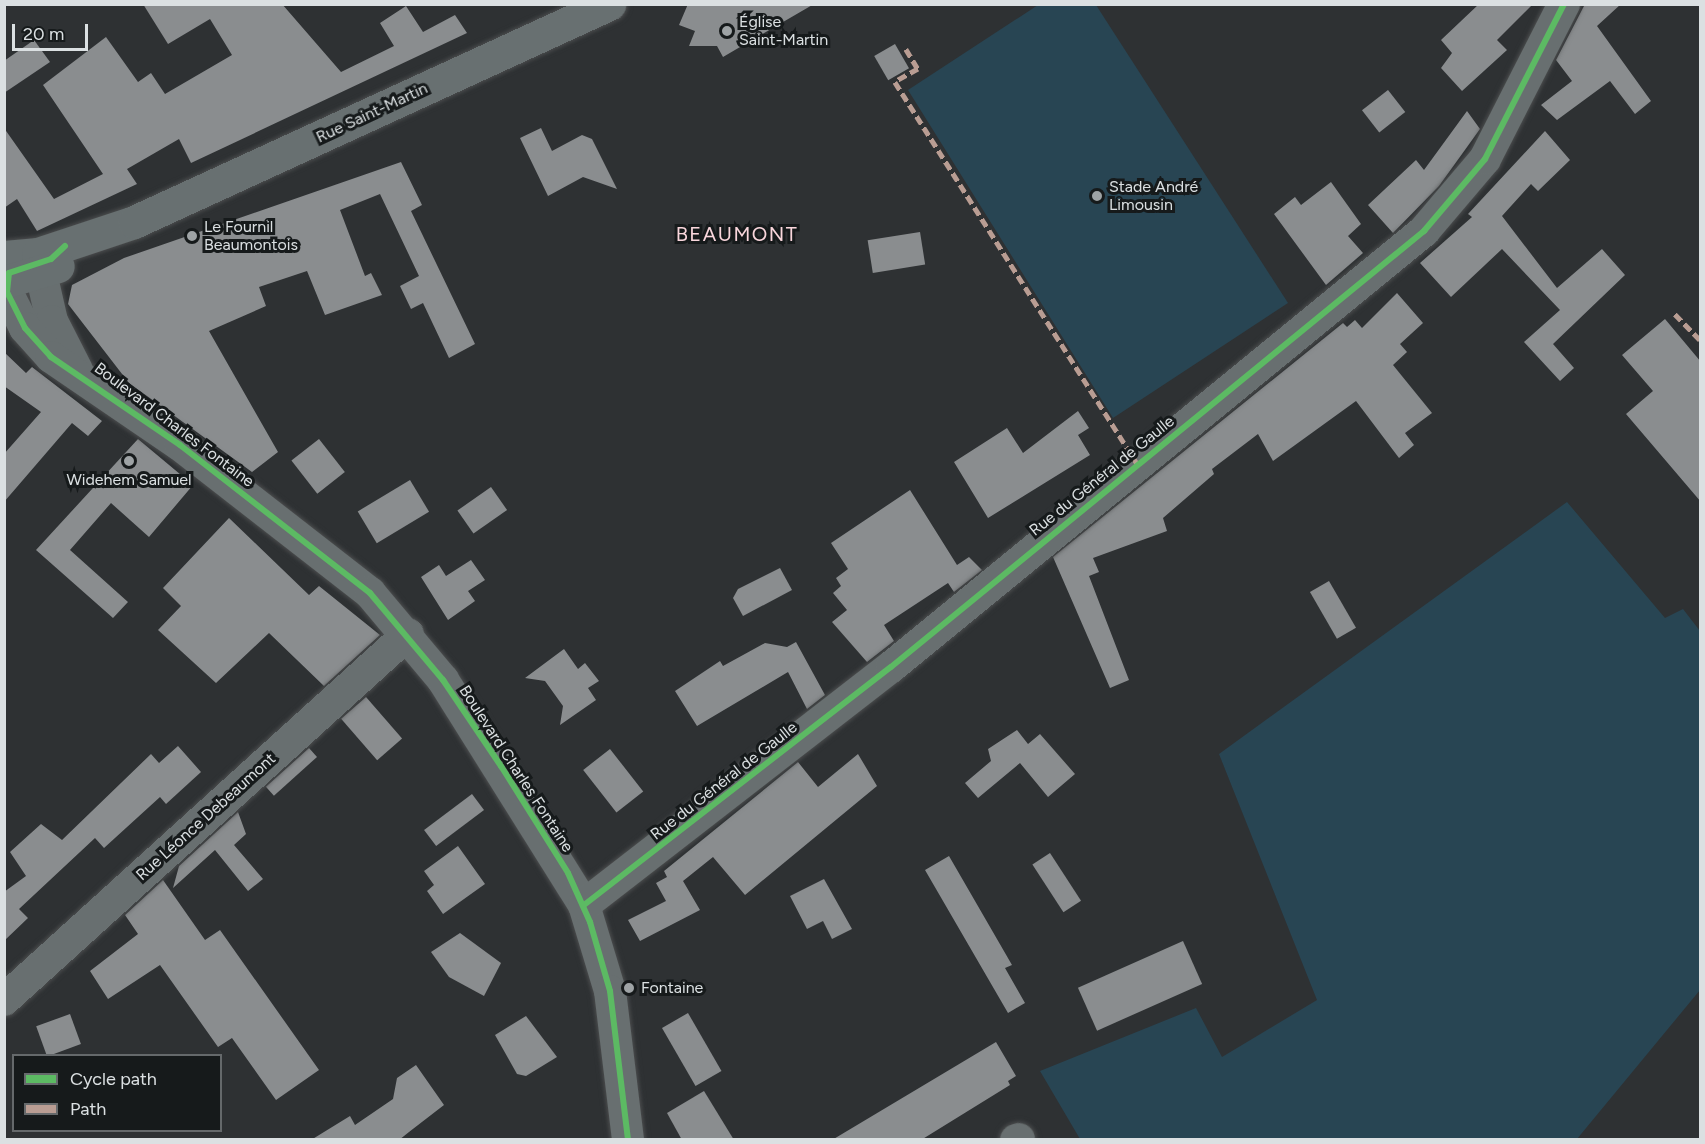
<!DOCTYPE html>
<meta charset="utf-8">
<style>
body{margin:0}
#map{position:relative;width:1705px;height:1144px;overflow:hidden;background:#2e3133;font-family:Figtree,sans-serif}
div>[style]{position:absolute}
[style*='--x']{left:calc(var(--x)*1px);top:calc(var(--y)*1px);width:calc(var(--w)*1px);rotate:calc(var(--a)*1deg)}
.green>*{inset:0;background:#284553}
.building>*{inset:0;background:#8a8d8f;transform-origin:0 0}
.roads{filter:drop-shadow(0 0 2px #4b4d4e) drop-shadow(0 0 2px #4b4d4e)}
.minor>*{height:32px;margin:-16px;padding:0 16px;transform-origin:16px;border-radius:16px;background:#686f70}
.major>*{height:33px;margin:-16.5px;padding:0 16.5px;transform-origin:16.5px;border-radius:16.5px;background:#687071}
.quiet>*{height:4.5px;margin-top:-2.25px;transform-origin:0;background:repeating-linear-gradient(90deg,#b99d93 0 9px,transparent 0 13.5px)}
.cycleway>*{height:6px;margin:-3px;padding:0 3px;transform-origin:3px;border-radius:3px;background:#5cba63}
.dots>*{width:16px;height:16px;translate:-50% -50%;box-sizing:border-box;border:3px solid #161a1b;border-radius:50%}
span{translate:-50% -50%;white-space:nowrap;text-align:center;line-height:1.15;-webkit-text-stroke:6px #161a1b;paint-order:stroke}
.poi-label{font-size:16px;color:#dbe0e2}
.left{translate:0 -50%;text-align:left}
.street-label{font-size:16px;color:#dbe0e2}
.quarter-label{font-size:20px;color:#f9d6dc;letter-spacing:1.5px}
.frame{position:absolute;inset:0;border:6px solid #dbe0e2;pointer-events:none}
.legend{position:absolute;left:12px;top:1054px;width:210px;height:78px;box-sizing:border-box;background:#161a1b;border:2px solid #65696b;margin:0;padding:8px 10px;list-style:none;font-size:18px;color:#dbe0e2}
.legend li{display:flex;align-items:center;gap:12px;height:30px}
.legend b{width:30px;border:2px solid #65696b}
.scale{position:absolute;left:12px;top:24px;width:76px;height:27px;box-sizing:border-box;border:3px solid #dbe0e2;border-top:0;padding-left:8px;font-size:18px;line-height:21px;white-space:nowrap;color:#dbe0e2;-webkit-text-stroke:4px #161a1b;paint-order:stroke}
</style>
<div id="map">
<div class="green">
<i style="clip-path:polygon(1038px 5px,1096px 5px,1288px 303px,1113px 418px,908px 90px)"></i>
<i style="clip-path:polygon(1567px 502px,1665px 618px,1683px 609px,1700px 631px,1700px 990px,1577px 1139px,1080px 1139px,1040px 1071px,1196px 1008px,1222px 1057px,1317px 1000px,1219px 754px)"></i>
</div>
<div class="building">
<i style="clip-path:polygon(143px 4px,282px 4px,341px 72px,394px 46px,380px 23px,406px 6px,423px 32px,455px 15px,467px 33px,191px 163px,179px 139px,127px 169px,137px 184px,37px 231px,17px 199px,4px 208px,4px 128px,54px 199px,103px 174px,43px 85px,106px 37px,138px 82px,151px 73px,165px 94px,232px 55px,210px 19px,168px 44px)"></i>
<i style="clip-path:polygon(688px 4px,814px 4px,723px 57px,717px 46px,689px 46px,695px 31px,679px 25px)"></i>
<i style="clip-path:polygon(1479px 4px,1533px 4px,1497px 40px,1507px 50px,1462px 91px,1441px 68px,1452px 53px,1441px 40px)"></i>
<i style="clip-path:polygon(1585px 4px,1621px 4px,1597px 26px,1651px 101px,1635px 114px,1610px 81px,1557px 120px,1541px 105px,1572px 81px,1556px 60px)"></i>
<i style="clip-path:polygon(34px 40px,50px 62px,4px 93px,4px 61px)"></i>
<i style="left:895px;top:44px;width:28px;height:24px;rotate:60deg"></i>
<i style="left:1388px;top:90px;width:28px;height:33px;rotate:52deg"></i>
<i style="clip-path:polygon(1467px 111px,1480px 129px,1439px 186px,1393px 233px,1368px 205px,1416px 160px,1424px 170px)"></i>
<i style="clip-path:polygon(541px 128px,552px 151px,582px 135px,592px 139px,617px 189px,583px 177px,548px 196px,520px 138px)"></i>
<i style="clip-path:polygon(1545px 131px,1570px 160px,1538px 191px,1531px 184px,1502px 216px,1557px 288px,1602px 249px,1625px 275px,1553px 344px,1574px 368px,1560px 381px,1524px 342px,1560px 310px,1502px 249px,1451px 297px,1420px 263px,1472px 217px,1468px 214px)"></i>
<i style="clip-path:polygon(401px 162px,422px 205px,411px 211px,475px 344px,449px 358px,423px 303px,411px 309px,400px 286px,419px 276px,380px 194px,340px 210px,365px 276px,371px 273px,382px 295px,325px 315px,307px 271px,259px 287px,266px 306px,209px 331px,278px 452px,252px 472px,129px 383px,68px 304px,72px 285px,124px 258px)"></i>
<i style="clip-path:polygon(1331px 182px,1361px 224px,1348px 236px,1363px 253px,1326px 285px,1274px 214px,1295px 197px,1301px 205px)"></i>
<i style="left:920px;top:232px;width:33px;height:53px;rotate:81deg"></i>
<i style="clip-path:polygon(1397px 293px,1423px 323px,1400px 344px,1407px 352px,1393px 365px,1432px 413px,1405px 433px,1414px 445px,1399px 458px,1356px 401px,1273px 461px,1258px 434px,1212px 469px,1214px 474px,1163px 518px,1167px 531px,1093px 558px,1099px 572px,1089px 576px,1129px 680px,1110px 688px,1053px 557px,1343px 323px,1347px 327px,1355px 320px,1362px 328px)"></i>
<i style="clip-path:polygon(1665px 319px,1701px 362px,1701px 502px,1626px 414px,1653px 391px,1622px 355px)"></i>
<i style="clip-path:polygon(4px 352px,26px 373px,32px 367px,102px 421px,88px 436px,72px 423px,4px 502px,4px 454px,41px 412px,4px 386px)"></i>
<i style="clip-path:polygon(1078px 411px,1089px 428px,1078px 435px,1090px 455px,988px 518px,954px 462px,1007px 428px,1023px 453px)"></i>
<i style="clip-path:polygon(138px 439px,193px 485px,149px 537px,111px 503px,70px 550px,128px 602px,113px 618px,36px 550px)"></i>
<i style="left:319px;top:439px;width:42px;height:35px;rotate:52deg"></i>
<i style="left:410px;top:480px;width:37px;height:61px;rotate:59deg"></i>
<i style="left:491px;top:487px;width:28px;height:41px;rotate:55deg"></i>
<i style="clip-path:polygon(910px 490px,957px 565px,969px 557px,982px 570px,954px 592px,948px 583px,884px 625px,894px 641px,867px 662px,832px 622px,847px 610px,833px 593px,841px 586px,836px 578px,848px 569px,831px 543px)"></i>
<i style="clip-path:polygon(229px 518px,309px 595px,319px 586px,380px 635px,324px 686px,269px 633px,216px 683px,158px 630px,181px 606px,163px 588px)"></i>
<i style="clip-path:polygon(471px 560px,485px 580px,468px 591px,475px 601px,448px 620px,421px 577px,439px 565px,446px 576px)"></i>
<i style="clip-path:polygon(780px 568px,792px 590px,743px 616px,733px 598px,738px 589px)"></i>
<i style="left:1329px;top:581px;width:54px;height:22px;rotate:60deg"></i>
<i style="clip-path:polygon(796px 642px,825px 695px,807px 709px,788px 672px,697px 726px,675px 691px,720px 661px,723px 666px,765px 643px,787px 647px)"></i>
<i style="clip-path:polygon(564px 649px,578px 669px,585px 663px,599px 681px,588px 688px,596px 700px,560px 725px,563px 706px,545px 681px,525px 678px)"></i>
<i style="left:366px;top:697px;width:55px;height:33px;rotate:49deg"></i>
<i style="clip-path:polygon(1017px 730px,1028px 744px,1040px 734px,1075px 774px,1048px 797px,1020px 763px,978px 798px,965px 783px,991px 761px,988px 749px)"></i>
<i style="clip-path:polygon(178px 746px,201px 772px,166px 804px,160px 797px,104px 848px,95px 838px,19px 909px,28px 918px,4px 941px,4px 892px,26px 876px,10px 852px,41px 824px,62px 840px,151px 754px,159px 763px)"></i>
<i style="left:309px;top:748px;width:12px;height:58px;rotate:48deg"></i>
<i style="left:610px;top:749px;width:54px;height:34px;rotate:52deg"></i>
<i style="clip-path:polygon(858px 754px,877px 786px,745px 895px,713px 857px,683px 881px,700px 910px,640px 941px,628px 920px,666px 901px,656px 883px,667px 877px,664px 871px,798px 762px,818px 787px)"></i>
<i style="left:472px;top:794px;width:20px;height:60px;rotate:53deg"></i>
<i style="clip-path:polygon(238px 812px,246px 834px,234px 845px,263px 879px,248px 891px,215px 850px,173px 888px,179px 866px)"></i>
<i style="clip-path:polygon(458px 846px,485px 884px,443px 914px,427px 891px,434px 885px,424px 871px)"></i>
<i style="left:1050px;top:853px;width:57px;height:21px;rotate:57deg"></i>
<i style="clip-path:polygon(949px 856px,1012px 965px,1005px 968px,1025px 1003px,1008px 1013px,925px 870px)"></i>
<i style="clip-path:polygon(824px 879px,852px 929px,832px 939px,823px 921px,807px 929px,790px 896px)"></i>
<i style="clip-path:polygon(163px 880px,205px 940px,220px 930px,319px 1070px,276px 1100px,232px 1038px,218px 1047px,160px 965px,108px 999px,90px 971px,138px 934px,125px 915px)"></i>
<i style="clip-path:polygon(460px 933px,501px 963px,484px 996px,449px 977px,431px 952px)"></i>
<i style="left:1183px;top:941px;width:47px;height:115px;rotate:66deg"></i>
<i style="left:688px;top:1013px;width:67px;height:30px;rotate:60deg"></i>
<i style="left:70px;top:1014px;width:32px;height:36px;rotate:70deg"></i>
<i style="clip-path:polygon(526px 1016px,557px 1057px,526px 1076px,517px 1074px,495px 1035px)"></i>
<i style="clip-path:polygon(996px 1042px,1016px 1076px,1008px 1081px,1010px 1085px,921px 1140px,832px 1140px)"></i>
<i style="clip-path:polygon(416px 1065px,444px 1105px,409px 1132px,399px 1140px,311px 1140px,350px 1116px,355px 1125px,393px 1099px,397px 1078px)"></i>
<i style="clip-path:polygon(704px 1091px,734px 1140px,682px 1140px,667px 1113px)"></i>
</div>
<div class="roads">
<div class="minor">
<i style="--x:32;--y:264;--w:13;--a:45"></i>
<i style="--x:41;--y:273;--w:49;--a:77.1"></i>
<i style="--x:52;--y:321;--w:55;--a:63"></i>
<i style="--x:22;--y:266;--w:15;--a:152"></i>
<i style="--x:9;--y:273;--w:19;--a:96"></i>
<i style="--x:7;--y:292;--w:40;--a:63.4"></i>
<i style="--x:25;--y:328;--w:39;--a:48"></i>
<i style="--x:51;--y:357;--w:156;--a:34.3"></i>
<i style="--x:180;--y:445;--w:241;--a:37.9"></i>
<i style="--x:370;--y:593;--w:114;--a:50"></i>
<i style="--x:443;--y:680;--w:266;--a:57.9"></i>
<i style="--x:584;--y:905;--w:90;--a:73.2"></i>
<i style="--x:610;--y:991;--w:150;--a:83.1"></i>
<i style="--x:584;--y:905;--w:388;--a:-37.8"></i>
<i style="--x:891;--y:667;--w:689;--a:-39.28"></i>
<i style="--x:1424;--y:231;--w:94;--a:-49.7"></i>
<i style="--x:1485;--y:159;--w:174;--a:-63"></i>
<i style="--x:4;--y:1000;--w:545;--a:-42.17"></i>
<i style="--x:1016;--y:1140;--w:3;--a:-18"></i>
</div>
<div class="major">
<i style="--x:4;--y:257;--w:34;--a:-5"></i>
<i style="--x:38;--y:254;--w:101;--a:-18.4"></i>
<i style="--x:134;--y:222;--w:523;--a:-24.65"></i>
<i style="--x:4;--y:282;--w:56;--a:-16.5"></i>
</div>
</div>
<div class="quiet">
<i style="--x:906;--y:49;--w:23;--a:59"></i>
<i style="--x:918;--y:69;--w:26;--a:151"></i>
<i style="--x:895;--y:82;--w:452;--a:57.6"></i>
<i style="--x:1675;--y:314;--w:36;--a:46"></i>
</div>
<div class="cycleway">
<i style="--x:65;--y:246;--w:19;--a:137"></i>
<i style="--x:51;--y:259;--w:44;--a:161.6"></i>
<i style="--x:9;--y:273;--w:19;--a:96"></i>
<i style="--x:7;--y:292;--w:40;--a:63.4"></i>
<i style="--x:25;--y:328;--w:39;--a:48"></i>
<i style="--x:51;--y:357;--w:156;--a:34.3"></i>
<i style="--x:180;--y:445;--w:241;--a:37.9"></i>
<i style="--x:370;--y:593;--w:114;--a:50"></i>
<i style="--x:443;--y:680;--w:104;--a:56"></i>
<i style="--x:501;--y:766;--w:126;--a:57.9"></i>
<i style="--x:568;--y:873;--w:54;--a:65.8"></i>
<i style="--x:590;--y:922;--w:72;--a:73.8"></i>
<i style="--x:610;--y:991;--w:150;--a:83.1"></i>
<i style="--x:584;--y:905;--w:388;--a:-37.8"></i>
<i style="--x:891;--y:667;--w:689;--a:-39.28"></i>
<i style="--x:1424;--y:231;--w:94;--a:-49.7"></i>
<i style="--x:1485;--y:159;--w:174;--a:-63"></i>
</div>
<div class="dots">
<i style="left:727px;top:31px;background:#9ea3a5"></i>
<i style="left:1097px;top:196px;background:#9ea3a5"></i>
<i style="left:192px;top:236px;background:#9ea3a5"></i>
<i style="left:129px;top:461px;background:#9ea3a5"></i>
<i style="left:629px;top:988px;background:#9ea3a5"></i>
</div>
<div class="poi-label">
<span class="left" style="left:739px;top:31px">Église<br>Saint-Martin</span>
<span class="left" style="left:1109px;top:196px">Stade André<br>Limousin</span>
<span class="left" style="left:204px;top:236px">Le Fournil<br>Beaumontois</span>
<span style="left:129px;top:480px">Widehem Samuel</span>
<span class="left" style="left:641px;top:988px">Fontaine</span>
</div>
<div class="street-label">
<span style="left:372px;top:113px;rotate:-25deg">Rue Saint-Martin</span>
<span style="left:174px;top:425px;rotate:37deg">Boulevard Charles Fontaine</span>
<span style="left:1102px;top:476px;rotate:-39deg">Rue du Général de Gaulle</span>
<span style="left:516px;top:769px;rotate:57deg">Boulevard Charles Fontaine</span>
<span style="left:724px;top:781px;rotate:-38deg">Rue du Général de Gaulle</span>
<span style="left:206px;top:817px;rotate:-42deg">Rue Léonce Debeaumont</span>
</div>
<div class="quarter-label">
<span style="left:737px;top:234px">BEAUMONT</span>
</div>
<div class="frame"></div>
<ul class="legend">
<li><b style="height:8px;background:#5cba63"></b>Cycle path</li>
<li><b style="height:8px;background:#b99d93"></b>Path</li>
</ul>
<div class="scale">20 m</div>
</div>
